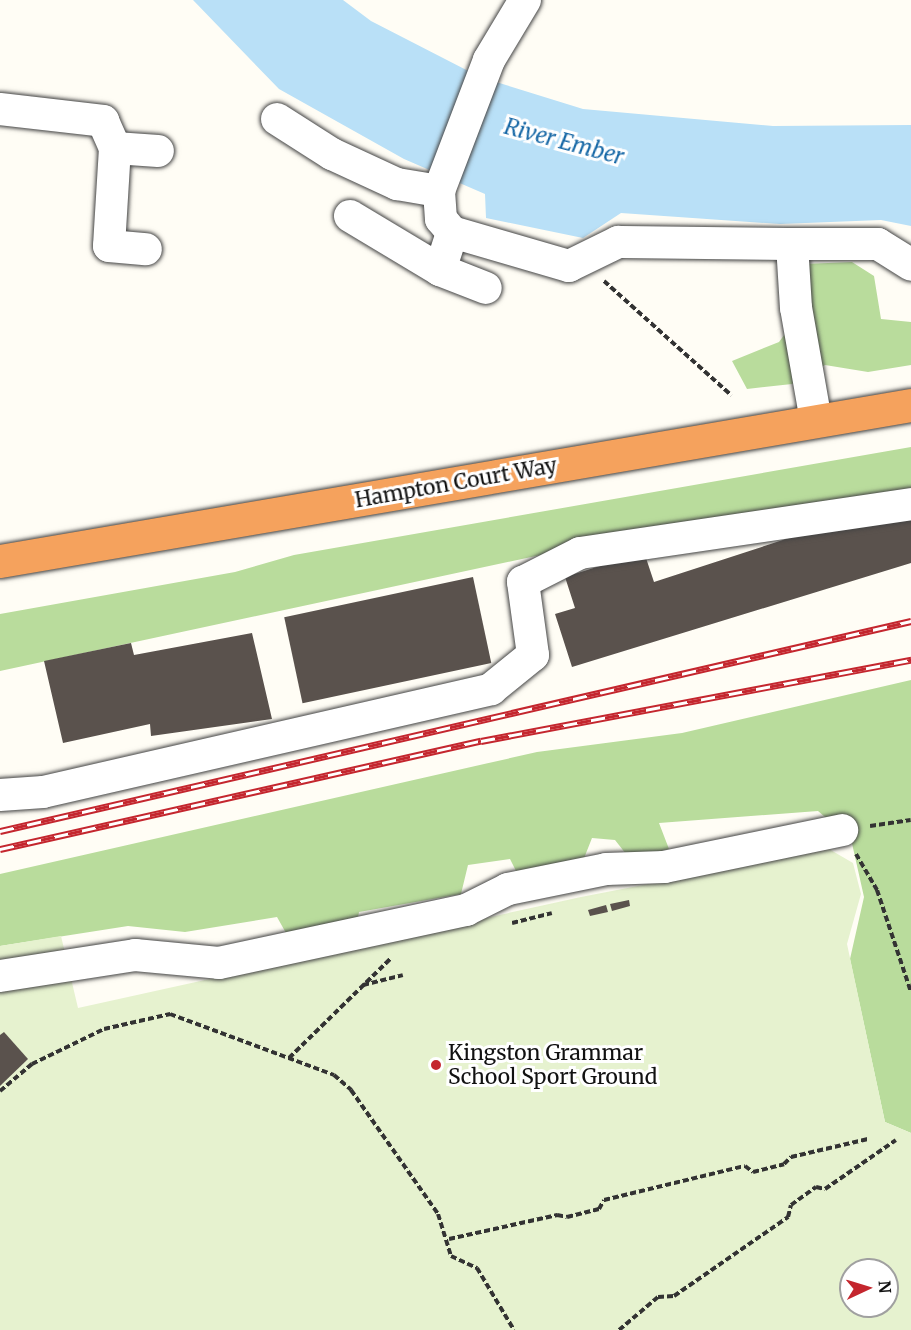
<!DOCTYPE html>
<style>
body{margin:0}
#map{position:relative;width:911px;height:1330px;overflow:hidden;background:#fffdf5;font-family:Merriweather,serif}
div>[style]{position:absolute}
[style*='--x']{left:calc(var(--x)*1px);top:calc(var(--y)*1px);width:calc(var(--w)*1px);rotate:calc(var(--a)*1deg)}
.forest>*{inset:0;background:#b9dc9c}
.pitch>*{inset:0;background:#e6f2cf}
.water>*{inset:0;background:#b9e0f7}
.building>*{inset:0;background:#5a524d;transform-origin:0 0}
.path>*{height:4px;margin-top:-2px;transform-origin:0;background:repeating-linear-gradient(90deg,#333 0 6px,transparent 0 9px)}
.roads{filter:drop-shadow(0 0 2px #444) drop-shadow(0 0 2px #444)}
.minor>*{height:32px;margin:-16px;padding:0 16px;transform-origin:16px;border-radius:16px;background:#fff}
.highway>*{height:33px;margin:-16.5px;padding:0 16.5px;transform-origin:16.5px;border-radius:16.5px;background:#f5a25d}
.rail>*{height:7px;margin-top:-3.5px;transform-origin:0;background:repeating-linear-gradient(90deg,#fff 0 14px,#c4262e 0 28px);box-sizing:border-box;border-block:2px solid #c4262e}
.dots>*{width:16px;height:16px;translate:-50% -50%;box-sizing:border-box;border:3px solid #fff;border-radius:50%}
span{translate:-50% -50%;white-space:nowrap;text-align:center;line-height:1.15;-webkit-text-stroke:6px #fff;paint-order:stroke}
.street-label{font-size:21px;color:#111}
.poi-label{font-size:21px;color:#111}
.left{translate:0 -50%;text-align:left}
.water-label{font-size:22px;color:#1768a6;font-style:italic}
.north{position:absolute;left:839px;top:1258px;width:60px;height:60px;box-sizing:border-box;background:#fff;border:2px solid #a0a0a0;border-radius:50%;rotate:86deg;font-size:16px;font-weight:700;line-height:24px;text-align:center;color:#111}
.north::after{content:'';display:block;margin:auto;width:21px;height:27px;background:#c4262e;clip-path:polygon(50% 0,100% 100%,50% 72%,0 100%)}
</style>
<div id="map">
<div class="forest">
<i style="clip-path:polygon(852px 262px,874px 276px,881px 319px,911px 322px,911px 365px,868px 372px,825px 365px,792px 384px,747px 389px,732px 361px,779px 342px,793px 323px,804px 264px)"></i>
<i style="clip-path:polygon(911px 447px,911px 488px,606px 541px,0 671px,0 614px,235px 572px,294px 555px)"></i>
<i style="clip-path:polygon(911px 680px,911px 1133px,885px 1122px,850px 959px,864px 897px,851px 839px,818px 811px,659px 823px,669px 849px,630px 859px,615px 840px,592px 838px,579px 871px,524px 887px,510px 859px,468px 865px,461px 894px,359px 912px,353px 946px,300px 958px,277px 917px,185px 932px,128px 926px,0 946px,0 874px,537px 752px,682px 733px)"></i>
</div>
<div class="pitch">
<i style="clip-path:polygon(evenodd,829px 849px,853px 863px,861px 894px,847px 944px,885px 1122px,911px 1133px,911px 1330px,0 1330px,0 946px,61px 936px,78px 1008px,581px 897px,829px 849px,851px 1270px,887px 1270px,887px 1306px,851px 1306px,851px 1270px)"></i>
</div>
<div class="water">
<i style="clip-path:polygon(193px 0,343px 0,371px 21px,480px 77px,583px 109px,773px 126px,911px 125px,911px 226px,881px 220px,780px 224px,621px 213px,583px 238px,486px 218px,485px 194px,404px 159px,279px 89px)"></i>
</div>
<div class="building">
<i style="clip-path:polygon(911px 514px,911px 563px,572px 667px,555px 614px,575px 608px,565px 577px,644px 552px,654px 582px,835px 523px,837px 531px)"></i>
<i style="left:473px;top:577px;width:88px;height:193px;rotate:78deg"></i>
<i style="clip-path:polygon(252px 633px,272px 719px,151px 736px,150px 724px,63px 743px,44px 661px,131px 643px,134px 655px)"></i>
<i style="clip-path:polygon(629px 900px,630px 906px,612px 911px,610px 904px)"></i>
<i style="clip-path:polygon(606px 905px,608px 912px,590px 916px,588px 910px)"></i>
<i style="clip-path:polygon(4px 1032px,28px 1059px,0 1086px,0 1035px)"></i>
</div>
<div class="path">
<i style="--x:604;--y:281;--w:171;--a:41.9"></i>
<i style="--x:870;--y:826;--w:41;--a:-8.3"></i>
<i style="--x:856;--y:854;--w:42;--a:59.7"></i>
<i style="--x:877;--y:890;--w:108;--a:71.6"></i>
<i style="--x:512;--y:923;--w:41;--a:-14"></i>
<i style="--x:363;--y:985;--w:41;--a:-14"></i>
<i style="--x:289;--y:1058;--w:143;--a:-44.4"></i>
<i style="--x:0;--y:1091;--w:42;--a:-40.2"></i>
<i style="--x:32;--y:1064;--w:80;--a:-25.9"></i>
<i style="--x:104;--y:1029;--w:68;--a:-12.8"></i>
<i style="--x:170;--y:1014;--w:175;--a:20.4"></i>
<i style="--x:334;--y:1075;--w:23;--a:41"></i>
<i style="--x:351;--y:1090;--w:151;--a:54.9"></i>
<i style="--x:438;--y:1214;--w:44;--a:72.8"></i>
<i style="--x:451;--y:1256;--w:29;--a:25"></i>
<i style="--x:477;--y:1268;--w:72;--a:59.2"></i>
<i style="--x:449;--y:1239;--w:111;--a:-12.5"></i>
<i style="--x:557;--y:1215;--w:10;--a:11"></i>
<i style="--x:567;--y:1217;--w:33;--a:-14"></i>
<i style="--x:599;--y:1209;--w:10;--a:-61"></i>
<i style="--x:604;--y:1200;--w:145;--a:-13.6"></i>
<i style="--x:745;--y:1166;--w:10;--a:37"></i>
<i style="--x:753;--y:1172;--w:32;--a:-14"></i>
<i style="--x:784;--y:1164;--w:10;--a:-45"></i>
<i style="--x:791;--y:1157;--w:79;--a:-13.2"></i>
<i style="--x:619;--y:1330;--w:51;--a:-40.2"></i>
<i style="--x:658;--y:1297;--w:16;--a:-4"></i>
<i style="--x:674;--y:1296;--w:139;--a:-34.7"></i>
<i style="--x:788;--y:1217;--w:12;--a:-76"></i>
<i style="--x:791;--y:1205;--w:31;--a:-36"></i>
<i style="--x:816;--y:1187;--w:9;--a:13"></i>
<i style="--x:825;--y:1189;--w:86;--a:-34.6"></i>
</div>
<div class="roads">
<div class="minor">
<i style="--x:525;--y:0;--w:70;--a:121"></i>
<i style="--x:489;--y:60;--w:140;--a:110.9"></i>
<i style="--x:439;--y:191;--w:28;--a:86"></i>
<i style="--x:441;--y:219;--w:17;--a:50"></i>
<i style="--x:452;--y:232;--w:122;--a:16.2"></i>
<i style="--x:569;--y:266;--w:55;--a:-26.1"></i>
<i style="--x:618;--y:242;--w:174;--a:0.7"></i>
<i style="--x:0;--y:109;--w:104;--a:6.6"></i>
<i style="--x:103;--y:121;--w:30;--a:66"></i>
<i style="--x:115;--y:148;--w:98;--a:93.5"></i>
<i style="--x:109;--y:246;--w:37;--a:5"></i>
<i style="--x:277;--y:119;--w:65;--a:32.5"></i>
<i style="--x:332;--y:154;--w:72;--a:24.8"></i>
<i style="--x:397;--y:184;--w:43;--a:9.5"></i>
<i style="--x:115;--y:148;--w:43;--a:4"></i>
<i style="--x:350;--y:216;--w:105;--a:31"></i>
<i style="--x:440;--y:270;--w:40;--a:-72"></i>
<i style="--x:440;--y:270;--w:49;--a:21.4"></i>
<i style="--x:816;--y:421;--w:115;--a:-100"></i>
<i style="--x:796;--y:308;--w:64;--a:-93.6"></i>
<i style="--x:792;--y:244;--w:86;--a:0"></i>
<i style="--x:878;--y:244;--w:39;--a:32"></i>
<i style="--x:0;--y:795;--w:43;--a:-4"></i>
<i style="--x:43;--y:792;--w:460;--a:-12.9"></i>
<i style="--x:491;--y:689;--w:54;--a:-39"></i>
<i style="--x:533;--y:655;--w:74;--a:-97.8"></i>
<i style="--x:523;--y:582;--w:64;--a:-27"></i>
<i style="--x:580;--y:553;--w:335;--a:-8.4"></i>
<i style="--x:0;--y:976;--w:137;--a:-8.8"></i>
<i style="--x:135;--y:955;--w:84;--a:5.4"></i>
<i style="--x:219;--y:963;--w:253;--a:-12.1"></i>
<i style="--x:466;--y:910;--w:47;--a:-26.6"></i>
<i style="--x:508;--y:889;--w:100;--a:-11.5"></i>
<i style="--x:606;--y:869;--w:58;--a:-2"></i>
<i style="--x:664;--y:867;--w:182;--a:-11.7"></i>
</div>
<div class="highway">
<i style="--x:0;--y:561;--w:924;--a:-9.72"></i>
</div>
</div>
<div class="rail">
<i style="--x:0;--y:831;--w:935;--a:-12.98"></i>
<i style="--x:0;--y:849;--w:493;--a:-12.7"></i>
<i style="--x:481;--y:741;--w:438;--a:-10.7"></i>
</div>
<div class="dots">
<i style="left:436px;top:1065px;background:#c4262e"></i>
</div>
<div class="street-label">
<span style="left:456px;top:483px;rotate:-10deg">Hampton Court Way</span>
</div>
<div class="poi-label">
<span class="left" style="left:448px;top:1065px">Kingston Grammar<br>School Sport Ground</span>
</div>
<div class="water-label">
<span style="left:564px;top:142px;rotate:15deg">River Ember</span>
</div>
<div class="north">N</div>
</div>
